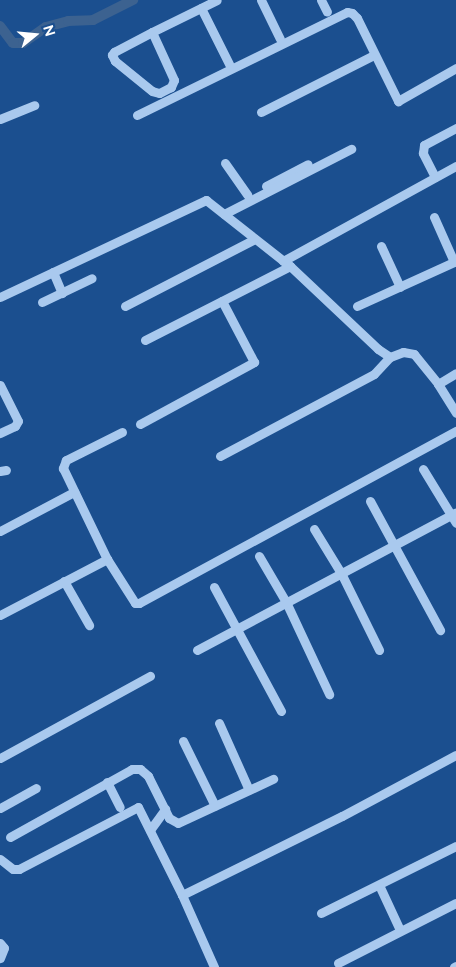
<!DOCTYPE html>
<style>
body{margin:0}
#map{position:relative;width:456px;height:967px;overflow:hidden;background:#1b4f8f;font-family:Raleway,sans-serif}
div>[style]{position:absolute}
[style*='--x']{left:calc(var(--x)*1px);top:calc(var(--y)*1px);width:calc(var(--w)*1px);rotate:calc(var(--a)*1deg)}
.canal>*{height:10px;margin:-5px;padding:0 5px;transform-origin:5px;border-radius:5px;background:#3c6290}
.minor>*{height:9px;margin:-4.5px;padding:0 4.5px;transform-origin:4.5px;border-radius:4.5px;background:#a9c9ee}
span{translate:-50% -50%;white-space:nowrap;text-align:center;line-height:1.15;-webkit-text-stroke:4px #1b4f8f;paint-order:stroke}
.north{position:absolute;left:10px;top:10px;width:50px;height:50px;-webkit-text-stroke:4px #1b4f8f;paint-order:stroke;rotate:73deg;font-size:14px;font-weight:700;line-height:20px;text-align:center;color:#fff}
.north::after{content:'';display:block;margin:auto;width:18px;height:22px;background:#fff;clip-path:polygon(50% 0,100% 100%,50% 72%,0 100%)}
</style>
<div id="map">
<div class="canal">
<i style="--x:0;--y:26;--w:21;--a:53"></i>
<i style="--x:13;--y:43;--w:10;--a:0"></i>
<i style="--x:23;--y:43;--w:28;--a:-35"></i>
<i style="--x:46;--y:27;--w:23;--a:-15"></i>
<i style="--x:68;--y:21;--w:25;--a:-2"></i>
<i style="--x:93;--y:20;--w:45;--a:-26.6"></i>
</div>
<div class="minor">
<i style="--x:261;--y:0;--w:43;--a:64"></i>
<i style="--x:321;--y:0;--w:13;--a:63"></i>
<i style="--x:201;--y:8;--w:63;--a:63.4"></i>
<i style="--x:152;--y:32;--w:53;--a:65.4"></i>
<i style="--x:174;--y:80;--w:8;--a:113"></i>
<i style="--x:171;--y:87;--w:13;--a:153"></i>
<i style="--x:159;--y:93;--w:7;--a:-164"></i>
<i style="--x:152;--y:91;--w:48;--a:-141"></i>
<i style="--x:115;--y:61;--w:7;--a:-117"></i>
<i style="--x:112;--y:55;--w:4;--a:-56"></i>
<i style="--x:114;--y:52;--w:43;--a:-27.8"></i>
<i style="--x:152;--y:32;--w:72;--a:-26.2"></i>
<i style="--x:261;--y:112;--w:127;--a:-26.8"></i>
<i style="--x:137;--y:115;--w:234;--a:-26.1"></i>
<i style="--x:347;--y:12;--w:5;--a:11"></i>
<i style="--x:352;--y:13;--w:7;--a:45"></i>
<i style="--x:357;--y:18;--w:93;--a:63.7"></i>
<i style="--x:398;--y:101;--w:67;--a:-29.6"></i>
<i style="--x:0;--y:119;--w:37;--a:-22"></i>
<i style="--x:225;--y:163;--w:39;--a:55"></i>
<i style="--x:435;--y:177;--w:27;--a:-117"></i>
<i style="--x:423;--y:153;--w:8;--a:-83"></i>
<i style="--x:424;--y:145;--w:36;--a:-28"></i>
<i style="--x:266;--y:186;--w:47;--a:-27.6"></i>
<i style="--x:224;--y:214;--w:143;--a:-27.1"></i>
<i style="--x:434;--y:217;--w:49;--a:66"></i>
<i style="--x:381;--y:246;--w:45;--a:65.1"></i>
<i style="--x:283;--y:261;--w:197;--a:-28.8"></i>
<i style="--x:53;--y:272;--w:23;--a:67"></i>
<i style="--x:0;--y:297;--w:228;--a:-25.2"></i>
<i style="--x:206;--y:200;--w:107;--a:38.2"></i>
<i style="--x:290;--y:266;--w:121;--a:43.3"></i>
<i style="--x:378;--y:349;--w:14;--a:34"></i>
<i style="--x:390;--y:357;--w:14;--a:-21"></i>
<i style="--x:403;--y:352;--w:11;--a:10"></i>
<i style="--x:414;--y:354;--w:38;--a:51"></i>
<i style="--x:438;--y:384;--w:34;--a:58"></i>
<i style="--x:42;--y:302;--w:55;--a:-25.6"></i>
<i style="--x:125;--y:306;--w:146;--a:-27.3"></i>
<i style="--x:357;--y:306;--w:109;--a:-24.4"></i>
<i style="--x:145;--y:340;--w:163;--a:-27"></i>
<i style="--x:438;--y:384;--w:21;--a:-31"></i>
<i style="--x:0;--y:385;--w:40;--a:63.4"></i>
<i style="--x:18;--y:421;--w:6;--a:121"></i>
<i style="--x:15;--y:426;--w:17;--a:155"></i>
<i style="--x:140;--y:424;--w:130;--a:-28.5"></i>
<i style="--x:254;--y:362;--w:69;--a:-117.7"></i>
<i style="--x:122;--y:432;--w:63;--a:153.4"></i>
<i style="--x:66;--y:460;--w:9;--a:111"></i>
<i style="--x:63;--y:468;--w:101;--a:64.2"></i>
<i style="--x:107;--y:559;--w:52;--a:57.5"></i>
<i style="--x:135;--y:603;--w:4;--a:0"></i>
<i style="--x:139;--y:603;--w:361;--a:-28.5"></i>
<i style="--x:220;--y:456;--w:174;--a:-28"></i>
<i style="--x:374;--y:374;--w:23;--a:-47"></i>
<i style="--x:423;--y:469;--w:63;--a:58.6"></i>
<i style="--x:0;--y:471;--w:6;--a:-9"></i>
<i style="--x:370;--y:501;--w:147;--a:61.5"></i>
<i style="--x:314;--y:529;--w:52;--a:58.5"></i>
<i style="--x:341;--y:573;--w:86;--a:63.7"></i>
<i style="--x:0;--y:531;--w:84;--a:-27.8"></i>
<i style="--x:259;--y:556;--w:53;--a:59.6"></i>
<i style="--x:286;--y:602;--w:102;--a:64.9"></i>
<i style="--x:64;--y:581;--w:51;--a:60.4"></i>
<i style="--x:214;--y:587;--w:141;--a:61.6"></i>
<i style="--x:0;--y:615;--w:121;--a:-27.6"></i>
<i style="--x:197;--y:650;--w:293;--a:-28"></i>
<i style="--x:219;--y:723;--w:73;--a:65.9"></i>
<i style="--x:183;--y:741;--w:72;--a:63.8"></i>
<i style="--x:0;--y:758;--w:171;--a:-28.7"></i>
<i style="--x:107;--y:782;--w:28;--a:63"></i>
<i style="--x:0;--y:808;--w:41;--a:-29.1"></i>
<i style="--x:150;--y:830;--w:26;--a:-54"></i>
<i style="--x:10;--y:837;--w:140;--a:-29.1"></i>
<i style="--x:132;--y:769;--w:8;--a:0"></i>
<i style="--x:140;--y:769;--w:11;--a:41"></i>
<i style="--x:148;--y:776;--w:47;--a:63.4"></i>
<i style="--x:169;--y:818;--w:10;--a:29"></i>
<i style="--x:178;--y:823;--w:105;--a:-24.9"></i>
<i style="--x:0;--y:859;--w:16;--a:38"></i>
<i style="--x:13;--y:869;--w:6;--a:0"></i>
<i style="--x:19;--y:869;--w:134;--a:-27.5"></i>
<i style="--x:138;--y:807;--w:98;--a:63.4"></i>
<i style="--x:182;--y:895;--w:79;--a:66"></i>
<i style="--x:379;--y:885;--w:50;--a:65"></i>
<i style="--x:182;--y:895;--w:178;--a:-26.3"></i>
<i style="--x:342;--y:816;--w:129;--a:-28.2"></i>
<i style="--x:321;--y:913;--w:151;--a:-26.4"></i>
<i style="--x:0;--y:943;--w:6;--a:51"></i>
<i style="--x:4;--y:948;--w:11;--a:112"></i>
<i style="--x:338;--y:963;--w:132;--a:-27"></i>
<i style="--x:454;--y:967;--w:2;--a:-27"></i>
</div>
<div class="north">N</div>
</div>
